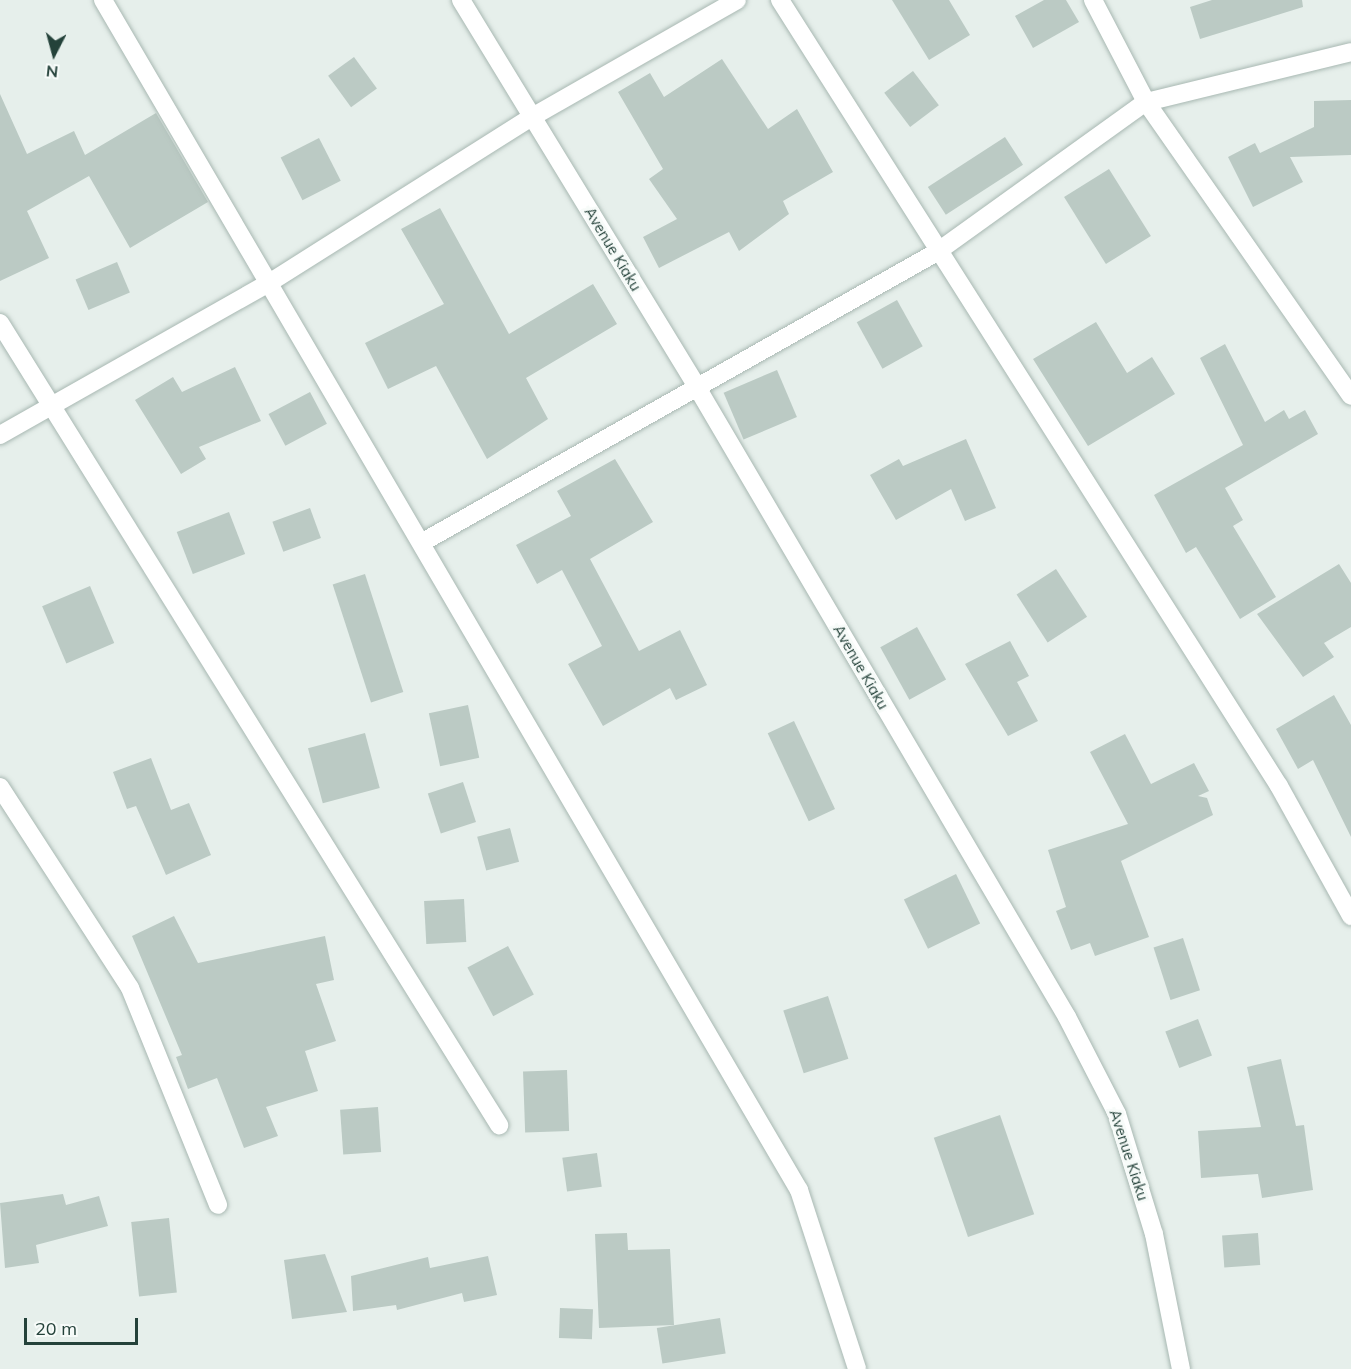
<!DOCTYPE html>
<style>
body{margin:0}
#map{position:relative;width:1351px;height:1369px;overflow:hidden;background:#e6efeb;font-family:Mulish,sans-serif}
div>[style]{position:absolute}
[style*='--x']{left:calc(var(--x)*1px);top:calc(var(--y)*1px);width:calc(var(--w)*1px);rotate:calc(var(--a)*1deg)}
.building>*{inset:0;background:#bbcac4;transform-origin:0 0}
.roads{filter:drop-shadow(0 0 2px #a8b8b2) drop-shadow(0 0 2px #a8b8b2)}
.minor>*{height:18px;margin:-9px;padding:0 9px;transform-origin:9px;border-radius:9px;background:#fff}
span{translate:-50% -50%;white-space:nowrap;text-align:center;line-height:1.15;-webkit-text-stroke:6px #f7fbf9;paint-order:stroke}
.street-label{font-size:15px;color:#24423a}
.north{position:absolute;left:24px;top:24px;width:60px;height:60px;-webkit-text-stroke:4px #f7fbf9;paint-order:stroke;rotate:186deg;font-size:16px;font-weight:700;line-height:24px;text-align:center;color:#24423a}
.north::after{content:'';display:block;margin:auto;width:21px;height:27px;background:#24423a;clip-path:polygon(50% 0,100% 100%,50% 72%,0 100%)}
.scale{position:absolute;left:24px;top:1318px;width:114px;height:27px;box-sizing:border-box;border:3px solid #24423a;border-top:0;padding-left:8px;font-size:18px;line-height:21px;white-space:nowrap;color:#24423a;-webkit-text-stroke:4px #f7fbf9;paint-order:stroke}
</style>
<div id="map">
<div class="building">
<i style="clip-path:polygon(892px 0,949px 0,970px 35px,929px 60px)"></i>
<i style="clip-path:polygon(1044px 0,1066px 0,1079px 22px,1033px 48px,1015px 16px)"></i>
<i style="clip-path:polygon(1212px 0,1302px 0,1303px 7px,1200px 39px,1190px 7px)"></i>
<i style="left:354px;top:57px;width:39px;height:32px;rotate:54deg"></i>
<i style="clip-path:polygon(722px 59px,768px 129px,797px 109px,833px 172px,783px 201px,789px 214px,739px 251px,729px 232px,659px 268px,643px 237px,677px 219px,649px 179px,663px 169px,618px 92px,650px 73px,664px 97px)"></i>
<i style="left:913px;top:71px;width:43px;height:36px;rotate:53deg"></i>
<i style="clip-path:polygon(0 94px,27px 154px,74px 131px,85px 155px,156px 113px,208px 202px,130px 248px,89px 176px,27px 211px,49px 258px,0 281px)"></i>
<i style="clip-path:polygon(1351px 100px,1351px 155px,1290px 157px,1303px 182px,1253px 207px,1228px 157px,1255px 143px,1260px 153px,1314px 127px,1314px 101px)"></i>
<i style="left:1005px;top:137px;width:33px;height:92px;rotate:57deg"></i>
<i style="left:319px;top:138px;width:48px;height:43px;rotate:63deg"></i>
<i style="left:1109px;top:169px;width:79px;height:53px;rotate:58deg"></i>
<i style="clip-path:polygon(440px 208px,509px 334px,593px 284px,617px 324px,526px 378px,548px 419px,487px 459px,436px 366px,388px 389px,365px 343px,444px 304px,401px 229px)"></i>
<i style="left:117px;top:262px;width:33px;height:45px;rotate:67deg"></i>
<i style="left:897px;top:300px;width:53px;height:46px;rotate:61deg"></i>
<i style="clip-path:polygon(1096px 322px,1127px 373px,1152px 357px,1175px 394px,1088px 446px,1033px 359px)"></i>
<i style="clip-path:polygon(1225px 344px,1265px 422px,1284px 410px,1289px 419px,1305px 410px,1318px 434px,1225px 488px,1243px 520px,1233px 526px,1276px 597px,1240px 619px,1196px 547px,1186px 553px,1154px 495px,1243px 445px,1200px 358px)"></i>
<i style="clip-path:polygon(235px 367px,261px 421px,199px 447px,206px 459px,181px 474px,135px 400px,173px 377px,182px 392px)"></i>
<i style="left:777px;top:370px;width:51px;height:58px;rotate:67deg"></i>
<i style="left:310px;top:392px;width:36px;height:47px;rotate:62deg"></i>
<i style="clip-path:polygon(966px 439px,996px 508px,965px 521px,951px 489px,896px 520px,870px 475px,899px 459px,903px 466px)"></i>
<i style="clip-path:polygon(615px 459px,653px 522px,590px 559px,639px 651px,680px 630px,707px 685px,676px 700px,670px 688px,603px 726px,568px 664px,602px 646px,562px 570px,537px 584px,516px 545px,571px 516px,557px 491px)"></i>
<i style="left:310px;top:508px;width:32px;height:40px;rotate:70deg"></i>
<i style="left:229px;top:512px;width:45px;height:56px;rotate:69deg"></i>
<i style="clip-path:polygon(1339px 564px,1351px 583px,1351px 627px,1324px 643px,1334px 657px,1303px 677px,1257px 614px)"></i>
<i style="left:1056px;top:569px;width:57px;height:47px;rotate:57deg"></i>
<i style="left:365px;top:574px;width:124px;height:34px;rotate:72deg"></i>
<i style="left:90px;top:586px;width:62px;height:52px;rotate:67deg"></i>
<i style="left:917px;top:627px;width:60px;height:42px;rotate:61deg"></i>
<i style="clip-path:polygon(1010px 641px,1029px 676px,1017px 682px,1038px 721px,1008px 736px,965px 664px)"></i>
<i style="clip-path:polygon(1334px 695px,1351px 725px,1351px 837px,1313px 760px,1298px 769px,1276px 729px)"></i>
<i style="left:468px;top:705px;width:54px;height:40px;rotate:78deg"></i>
<i style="left:794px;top:721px;width:97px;height:29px;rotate:65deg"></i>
<i style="left:365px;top:733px;width:57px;height:59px;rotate:75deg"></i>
<i style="clip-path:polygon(1125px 734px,1151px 784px,1194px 763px,1209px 791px,1198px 796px,1207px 798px,1213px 815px,1121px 861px,1149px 937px,1095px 956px,1090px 943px,1071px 950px,1056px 911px,1066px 907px,1048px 850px,1128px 824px,1090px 752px)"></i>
<i style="clip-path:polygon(151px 758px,171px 810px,189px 803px,211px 855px,166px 875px,136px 806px,127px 809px,113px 772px)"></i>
<i style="left:463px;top:782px;width:42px;height:37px;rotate:72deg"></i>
<i style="left:510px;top:828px;width:35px;height:34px;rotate:75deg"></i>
<i style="left:956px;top:874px;width:55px;height:58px;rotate:64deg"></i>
<i style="left:464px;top:899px;width:43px;height:40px;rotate:87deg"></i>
<i style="clip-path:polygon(174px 916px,198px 963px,325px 936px,334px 980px,316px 984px,336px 1041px,305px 1051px,318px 1091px,266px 1107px,278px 1136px,244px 1148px,217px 1078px,188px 1089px,176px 1057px,182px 1055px,132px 936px)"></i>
<i style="left:1183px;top:938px;width:55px;height:31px;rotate:72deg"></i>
<i style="left:508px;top:946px;width:55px;height:46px;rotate:62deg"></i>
<i style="left:828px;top:996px;width:66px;height:47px;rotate:72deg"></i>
<i style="left:1198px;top:1019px;width:39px;height:35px;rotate:69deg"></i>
<i style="clip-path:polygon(1281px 1059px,1296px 1126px,1304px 1125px,1313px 1190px,1262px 1198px,1258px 1174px,1201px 1178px,1198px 1131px,1261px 1127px,1247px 1067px)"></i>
<i style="left:567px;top:1070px;width:61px;height:44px;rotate:88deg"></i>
<i style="left:378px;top:1107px;width:45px;height:38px;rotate:86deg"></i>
<i style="left:1000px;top:1115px;width:105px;height:70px;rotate:71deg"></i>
<i style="left:597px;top:1153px;width:34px;height:35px;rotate:82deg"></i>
<i style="clip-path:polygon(63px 1194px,66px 1205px,99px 1196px,108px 1226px,36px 1245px,39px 1263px,5px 1268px,0 1203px)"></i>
<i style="left:169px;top:1218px;width:75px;height:38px;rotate:84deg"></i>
<i style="clip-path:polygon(627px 1233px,628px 1250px,670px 1249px,674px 1325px,599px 1328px,595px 1234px)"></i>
<i style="left:1258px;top:1233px;width:32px;height:36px;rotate:86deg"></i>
<i style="clip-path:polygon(325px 1254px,347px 1312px,292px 1319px,284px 1260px)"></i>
<i style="clip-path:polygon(488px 1256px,497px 1295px,464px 1302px,462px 1293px,397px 1310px,396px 1305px,353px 1311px,351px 1276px,428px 1257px,430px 1268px)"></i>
<i style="left:560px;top:1308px;width:33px;height:30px;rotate:2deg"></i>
<i style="left:720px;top:1318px;width:36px;height:64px;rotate:81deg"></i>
</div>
<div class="roads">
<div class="minor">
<i style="--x:103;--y:0;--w:1379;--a:59.68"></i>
<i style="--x:799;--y:1190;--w:188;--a:72"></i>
<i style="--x:461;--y:0;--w:456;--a:58.6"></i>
<i style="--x:698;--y:389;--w:728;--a:59.56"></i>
<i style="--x:1067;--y:1017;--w:109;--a:62.7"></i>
<i style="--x:1117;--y:1114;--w:126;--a:72.9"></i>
<i style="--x:1154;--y:1234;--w:138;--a:78.7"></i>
<i style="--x:780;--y:0;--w:931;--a:57.59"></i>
<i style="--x:1279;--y:786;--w:149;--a:61"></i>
<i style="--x:1093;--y:0;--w:115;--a:62.5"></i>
<i style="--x:1146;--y:102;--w:358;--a:55.1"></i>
<i style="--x:0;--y:323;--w:945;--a:58.11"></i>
<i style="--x:0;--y:435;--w:309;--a:-29.5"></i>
<i style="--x:269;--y:283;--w:311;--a:-32.3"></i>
<i style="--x:532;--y:117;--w:236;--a:-29.7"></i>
<i style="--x:421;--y:543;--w:592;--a:-29.42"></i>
<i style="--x:937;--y:252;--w:257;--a:-35.7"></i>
<i style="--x:1146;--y:102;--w:211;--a:-13.7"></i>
<i style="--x:0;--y:787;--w:239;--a:57.1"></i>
<i style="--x:130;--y:988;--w:234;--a:67.9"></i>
</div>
</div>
<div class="street-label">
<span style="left:613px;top:249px;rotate:59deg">Avenue Kiaku</span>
<span style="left:861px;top:667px;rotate:60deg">Avenue Kiaku</span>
<span style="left:1129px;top:1155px;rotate:72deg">Avenue Kiaku</span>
</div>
<div class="north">N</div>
<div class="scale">20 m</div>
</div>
